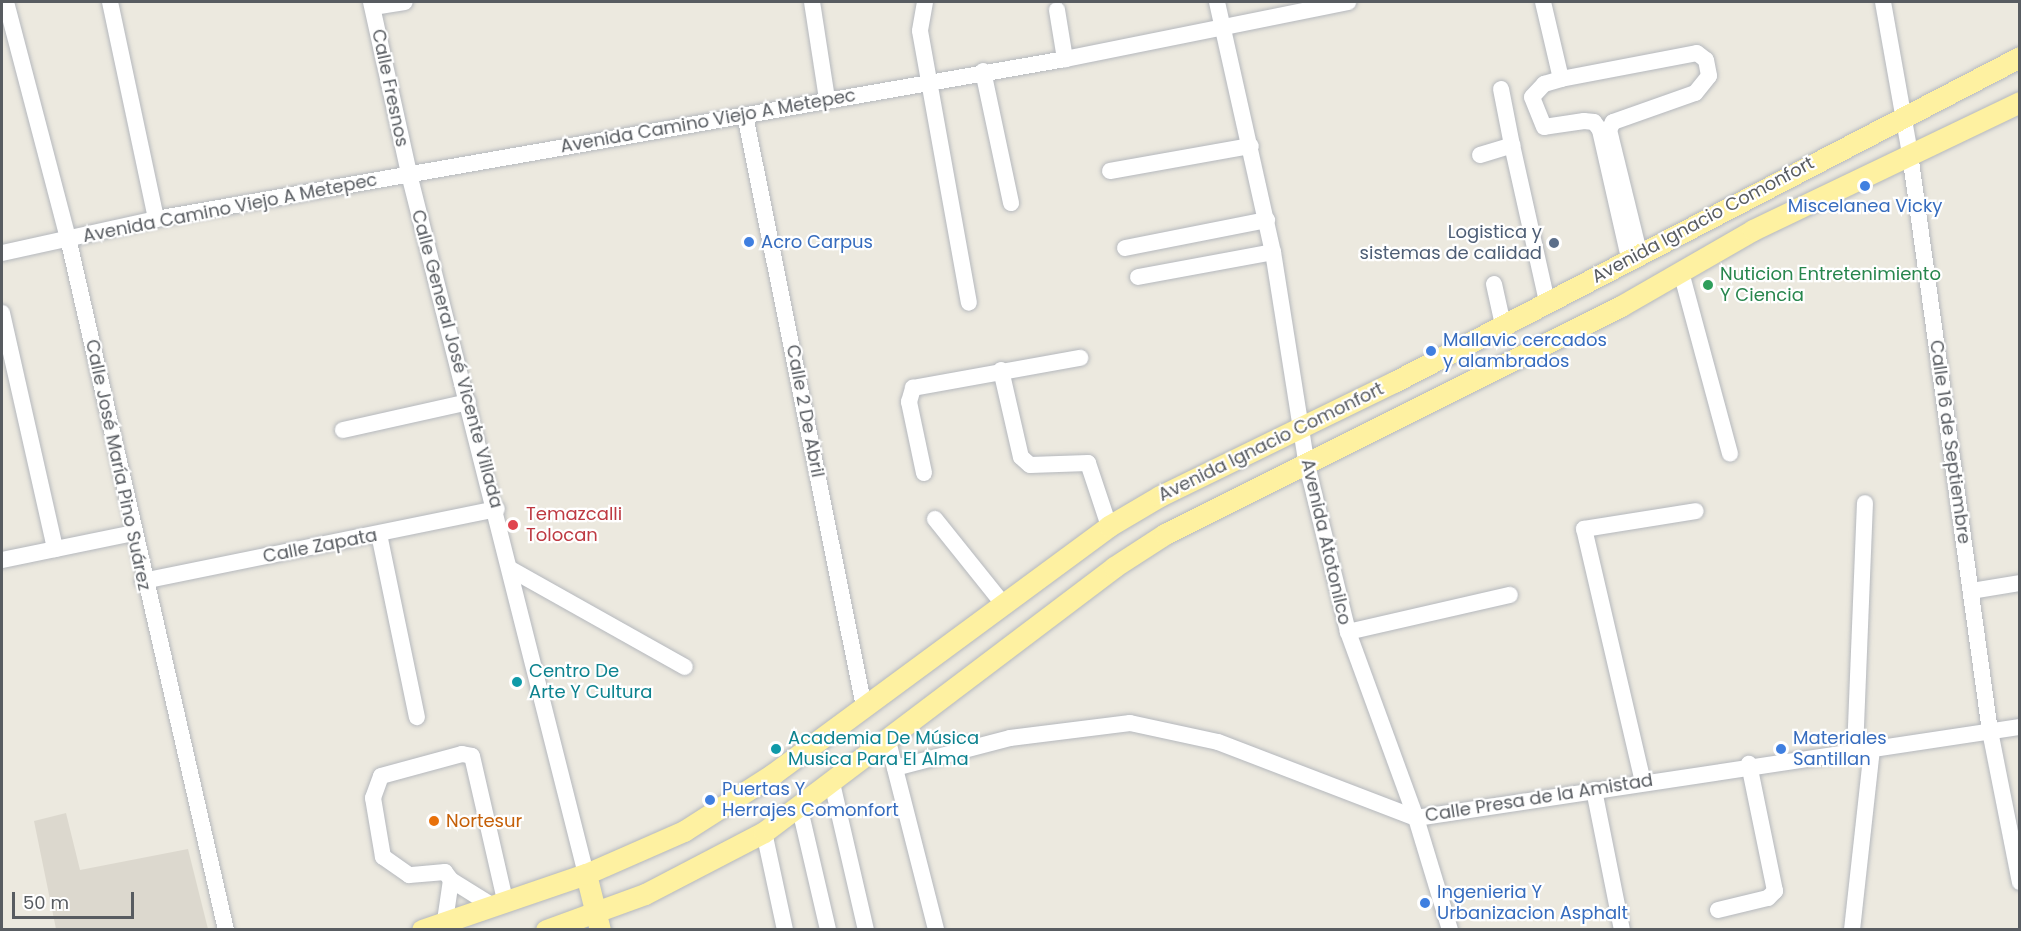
<!DOCTYPE html>
<meta charset="utf-8">
<style>
body{margin:0}
#map{position:relative;width:2021px;height:931px;overflow:hidden;background:#ece9df;font-family:Poppins,sans-serif}
div>[style]{position:absolute}
[style*='--x']{left:calc(var(--x)*1px);top:calc(var(--y)*1px);width:calc(var(--w)*1px);rotate:calc(var(--a)*1deg)}
.education>*{inset:0;background:#dcd8ce}
.roads{filter:drop-shadow(0 0 2px #b5b8bd) drop-shadow(0 0 2px #b5b8bd)}
.minor>*{height:16px;margin:-8px;padding:0 8px;transform-origin:8px;border-radius:8px;background:#fff}
.major>*{height:21px;margin:-10.5px;padding:0 10.5px;transform-origin:10.5px;border-radius:10.5px;background:#fef1a1}
.dots>*{width:16px;height:16px;translate:-50% -50%;box-sizing:border-box;border:3px solid #fff;border-radius:50%}
span{translate:-50% -50%;white-space:nowrap;text-align:center;line-height:1.15;-webkit-text-stroke:4.5px #fff;paint-order:stroke}
.street-label{font-size:18px;color:#585c61}
.shop-label{font-size:18px;color:#366cbe}
.left{translate:0 -50%;text-align:left}
.service-label{font-size:18px;color:#4e5e75}
.right{translate:-100% -50%;text-align:right}
.leisure-label{font-size:18px;color:#27864d}
.health-label{font-size:18px;color:#be3a42}
.culture-label{font-size:18px;color:#0d838f}
.food-label{font-size:18px;color:#c56008}
.frame{position:absolute;inset:0;border:3px solid #585c61;pointer-events:none}
.scale{position:absolute;left:12px;top:892px;width:122px;height:27px;box-sizing:border-box;border:3px solid #585c61;border-top:0;padding-left:8px;font-size:18px;line-height:21px;white-space:nowrap;color:#585c61;-webkit-text-stroke:4px #fff;paint-order:stroke}
</style>
<div id="map">
<div class="education">
<i style="clip-path:polygon(66px 813px,80px 870px,188px 849px,208px 929px,56px 929px,34px 821px)"></i>
</div>
<div class="roads">
<div class="minor">
<i style="--x:6;--y:2;--w:244;--a:75.3"></i>
<i style="--x:68;--y:238;--w:710;--a:77.14"></i>
<i style="--x:110;--y:2;--w:222;--a:78"></i>
<i style="--x:371;--y:2;--w:176;--a:77.5"></i>
<i style="--x:409;--y:174;--w:722;--a:75.81"></i>
<i style="--x:812;--y:2;--w:98;--a:81.2"></i>
<i style="--x:925;--y:2;--w:29;--a:100"></i>
<i style="--x:920;--y:31;--w:276;--a:79.8"></i>
<i style="--x:1217;--y:2;--w:256;--a:77.4"></i>
<i style="--x:1273;--y:252;--w:212;--a:81"></i>
<i style="--x:1306;--y:461;--w:176;--a:76.2"></i>
<i style="--x:1348;--y:632;--w:198;--a:69.9"></i>
<i style="--x:1416;--y:818;--w:117;--a:73.1"></i>
<i style="--x:1543;--y:2;--w:79;--a:76.8"></i>
<i style="--x:1883;--y:2;--w:154;--a:79.9"></i>
<i style="--x:1910;--y:154;--w:583;--a:82.11"></i>
<i style="--x:1990;--y:731;--w:154;--a:78.8"></i>
<i style="--x:373;--y:7;--w:32;--a:-9"></i>
<i style="--x:1057;--y:10;--w:50;--a:80.7"></i>
<i style="--x:983;--y:71;--w:135;--a:78"></i>
<i style="--x:1501;--y:89;--w:57;--a:78.9"></i>
<i style="--x:745;--y:115;--w:604;--a:78.63"></i>
<i style="--x:1480;--y:155;--w:34;--a:-17"></i>
<i style="--x:1512;--y:145;--w:161;--a:77.4"></i>
<i style="--x:1110;--y:171;--w:143;--a:-10.1"></i>
<i style="--x:1125;--y:248;--w:145;--a:-11.2"></i>
<i style="--x:2;--y:253;--w:158;--a:-12.4"></i>
<i style="--x:156;--y:219;--w:923;--a:-9.98"></i>
<i style="--x:1065;--y:59;--w:289;--a:-11.4"></i>
<i style="--x:1629;--y:258;--w:131;--a:-102.8"></i>
<i style="--x:1600;--y:130;--w:10;--a:-127"></i>
<i style="--x:1594;--y:122;--w:10;--a:-174"></i>
<i style="--x:1584;--y:121;--w:40;--a:171.5"></i>
<i style="--x:1544;--y:127;--w:32;--a:-112"></i>
<i style="--x:1532;--y:97;--w:18;--a:-47"></i>
<i style="--x:1544;--y:84;--w:18;--a:-16"></i>
<i style="--x:1561;--y:79;--w:138;--a:-10.8"></i>
<i style="--x:1697;--y:53;--w:11;--a:38"></i>
<i style="--x:1706;--y:60;--w:16;--a:79"></i>
<i style="--x:1709;--y:76;--w:22;--a:129"></i>
<i style="--x:1695;--y:93;--w:87;--a:160.5"></i>
<i style="--x:1613;--y:122;--w:9;--a:117"></i>
<i style="--x:1609;--y:130;--w:126;--a:76.2"></i>
<i style="--x:1681;--y:272;--w:188;--a:74.9"></i>
<i style="--x:1138;--y:277;--w:137;--a:-10.5"></i>
<i style="--x:1494;--y:284;--w:42;--a:77.6"></i>
<i style="--x:2;--y:313;--w:242;--a:77.3"></i>
<i style="--x:1001;--y:370;--w:89;--a:77.1"></i>
<i style="--x:1021;--y:457;--w:12;--a:42"></i>
<i style="--x:1030;--y:465;--w:58;--a:-2"></i>
<i style="--x:1088;--y:463;--w:66;--a:71.6"></i>
<i style="--x:343;--y:430;--w:128;--a:-12.6"></i>
<i style="--x:924;--y:473;--w:73;--a:-101.9"></i>
<i style="--x:909;--y:402;--w:15;--a:-74"></i>
<i style="--x:913;--y:388;--w:170;--a:-10.2"></i>
<i style="--x:935;--y:519;--w:109;--a:51.3"></i>
<i style="--x:379;--y:534;--w:187;--a:78.3"></i>
<i style="--x:2;--y:560;--w:135;--a:-11.6"></i>
<i style="--x:512;--y:570;--w:198;--a:29.3"></i>
<i style="--x:143;--y:581;--w:361;--a:-11.5"></i>
<i style="--x:1971;--y:591;--w:50;--a:-9.3"></i>
<i style="--x:1348;--y:632;--w:166;--a:-12.9"></i>
<i style="--x:888;--y:741;--w:195;--a:75.7"></i>
<i style="--x:1855;--y:751;--w:248;--a:-87.7"></i>
<i style="--x:895;--y:768;--w:119;--a:-14.6"></i>
<i style="--x:1010;--y:738;--w:121;--a:-7.1"></i>
<i style="--x:1130;--y:723;--w:90;--a:12.2"></i>
<i style="--x:1218;--y:742;--w:212;--a:21"></i>
<i style="--x:1416;--y:818;--w:611;--a:-8.57"></i>
<i style="--x:1643;--y:782;--w:260;--a:-103.1"></i>
<i style="--x:1584;--y:529;--w:113;--a:-9.1"></i>
<i style="--x:832;--y:783;--w:151;--a:77"></i>
<i style="--x:1594;--y:790;--w:143;--a:78.7"></i>
<i style="--x:799;--y:805;--w:128;--a:76.9"></i>
<i style="--x:764;--y:832;--w:100;--a:77.9"></i>
<i style="--x:451;--y:880;--w:47;--a:32"></i>
<i style="--x:1718;--y:910;--w:51;--a:-13.5"></i>
<i style="--x:1768;--y:898;--w:10;--a:-45"></i>
<i style="--x:1775;--y:891;--w:130;--a:-101.6"></i>
<i style="--x:445;--y:921;--w:41;--a:-81.7"></i>
<i style="--x:451;--y:880;--w:10;--a:-127"></i>
<i style="--x:445;--y:872;--w:36;--a:175"></i>
<i style="--x:409;--y:875;--w:32;--a:-145"></i>
<i style="--x:383;--y:857;--w:60;--a:-99.6"></i>
<i style="--x:373;--y:798;--w:23;--a:-70"></i>
<i style="--x:381;--y:776;--w:84;--a:-15.2"></i>
<i style="--x:462;--y:754;--w:10;--a:11"></i>
<i style="--x:472;--y:756;--w:148;--a:77.1"></i>
<i style="--x:1852;--y:930;--w:183;--a:-83.7"></i>
</div>
<div class="major">
<i style="--x:586;--y:874;--w:58;--a:76"></i>
<i style="--x:422;--y:930;--w:173;--a:-18.9"></i>
<i style="--x:586;--y:874;--w:107;--a:-23.7"></i>
<i style="--x:684;--y:831;--w:106;--a:-32.6"></i>
<i style="--x:773;--y:774;--w:418;--a:-36.4"></i>
<i style="--x:1109;--y:526;--w:59;--a:-30.5"></i>
<i style="--x:1160;--y:496;--w:260;--a:-26"></i>
<i style="--x:1394;--y:382;--w:705;--a:-27.44"></i>
<i style="--x:546;--y:930;--w:105;--a:-20"></i>
<i style="--x:645;--y:894;--w:134;--a:-27.5"></i>
<i style="--x:764;--y:832;--w:439;--a:-37.1"></i>
<i style="--x:1114;--y:567;--w:61;--a:-32.9"></i>
<i style="--x:1165;--y:534;--w:510;--a:-26.57"></i>
<i style="--x:1621;--y:306;--w:152;--a:-29.9"></i>
<i style="--x:1753;--y:230;--w:296;--a:-25.6"></i>
</div>
</div>
<div class="dots">
<i style="left:1865px;top:186px;background:#3f7fe0"></i>
<i style="left:749px;top:242px;background:#3f7fe0"></i>
<i style="left:1554px;top:243px;background:#5c6f8a"></i>
<i style="left:1708px;top:285px;background:#2e9e5b"></i>
<i style="left:1431px;top:351px;background:#3f7fe0"></i>
<i style="left:513px;top:525px;background:#e0444e"></i>
<i style="left:517px;top:682px;background:#0f9aa8"></i>
<i style="left:776px;top:749px;background:#0f9aa8"></i>
<i style="left:1781px;top:749px;background:#3f7fe0"></i>
<i style="left:710px;top:800px;background:#3f7fe0"></i>
<i style="left:434px;top:821px;background:#e8710a"></i>
<i style="left:1425px;top:903px;background:#3f7fe0"></i>
</div>
<div class="street-label">
<span style="left:390px;top:88px;rotate:78deg">Calle Fresnos</span>
<span style="left:708px;top:121px;rotate:-10deg">Avenida Camino Viejo A Metepec</span>
<span style="left:230px;top:208px;rotate:-11deg">Avenida Camino Viejo A Metepec</span>
<span style="left:1703px;top:220px;rotate:-28deg">Avenida Ignacio Comonfort</span>
<span style="left:457px;top:359px;rotate:75deg">Calle General José Vicente Villada</span>
<span style="left:805px;top:411px;rotate:79deg">Calle 2 De Abril</span>
<span style="left:1271px;top:442px;rotate:-26deg">Avenida Ignacio Comonfort</span>
<span style="left:1950px;top:442px;rotate:82deg">Calle 16 de Septiembre</span>
<span style="left:118px;top:465px;rotate:78deg">Calle José María Pino Suárez</span>
<span style="left:1326px;top:542px;rotate:77deg">Avenida Atotonilco</span>
<span style="left:320px;top:546px;rotate:-11deg">Calle Zapata</span>
<span style="left:1539px;top:798px;rotate:-9deg">Calle Presa de la Amistad</span>
</div>
<div class="shop-label">
<span style="left:1865px;top:206px">Miscelanea Vicky</span>
<span class="left" style="left:761px;top:242px">Acro Carpus</span>
<span class="left" style="left:1443px;top:351px">Mallavic cercados<br>y alambrados</span>
<span class="left" style="left:1793px;top:749px">Materiales<br>Santillan</span>
<span class="left" style="left:722px;top:800px">Puertas Y<br>Herrajes Comonfort</span>
<span class="left" style="left:1437px;top:903px">Ingenieria Y<br>Urbanizacion Asphalt</span>
</div>
<div class="service-label">
<span class="right" style="left:1542px;top:243px">Logistica y<br>sistemas de calidad</span>
</div>
<div class="leisure-label">
<span class="left" style="left:1720px;top:285px">Nuticion Entretenimiento<br>Y Ciencia</span>
</div>
<div class="health-label">
<span class="left" style="left:526px;top:525px">Temazcalli<br>Tolocan</span>
</div>
<div class="culture-label">
<span class="left" style="left:529px;top:682px">Centro De<br>Arte Y Cultura</span>
<span class="left" style="left:788px;top:749px">Academia De Música<br>Musica Para El Alma</span>
</div>
<div class="food-label">
<span class="left" style="left:446px;top:821px">Nortesur</span>
</div>
<div class="frame"></div>
<div class="scale">50 m</div>
</div>
